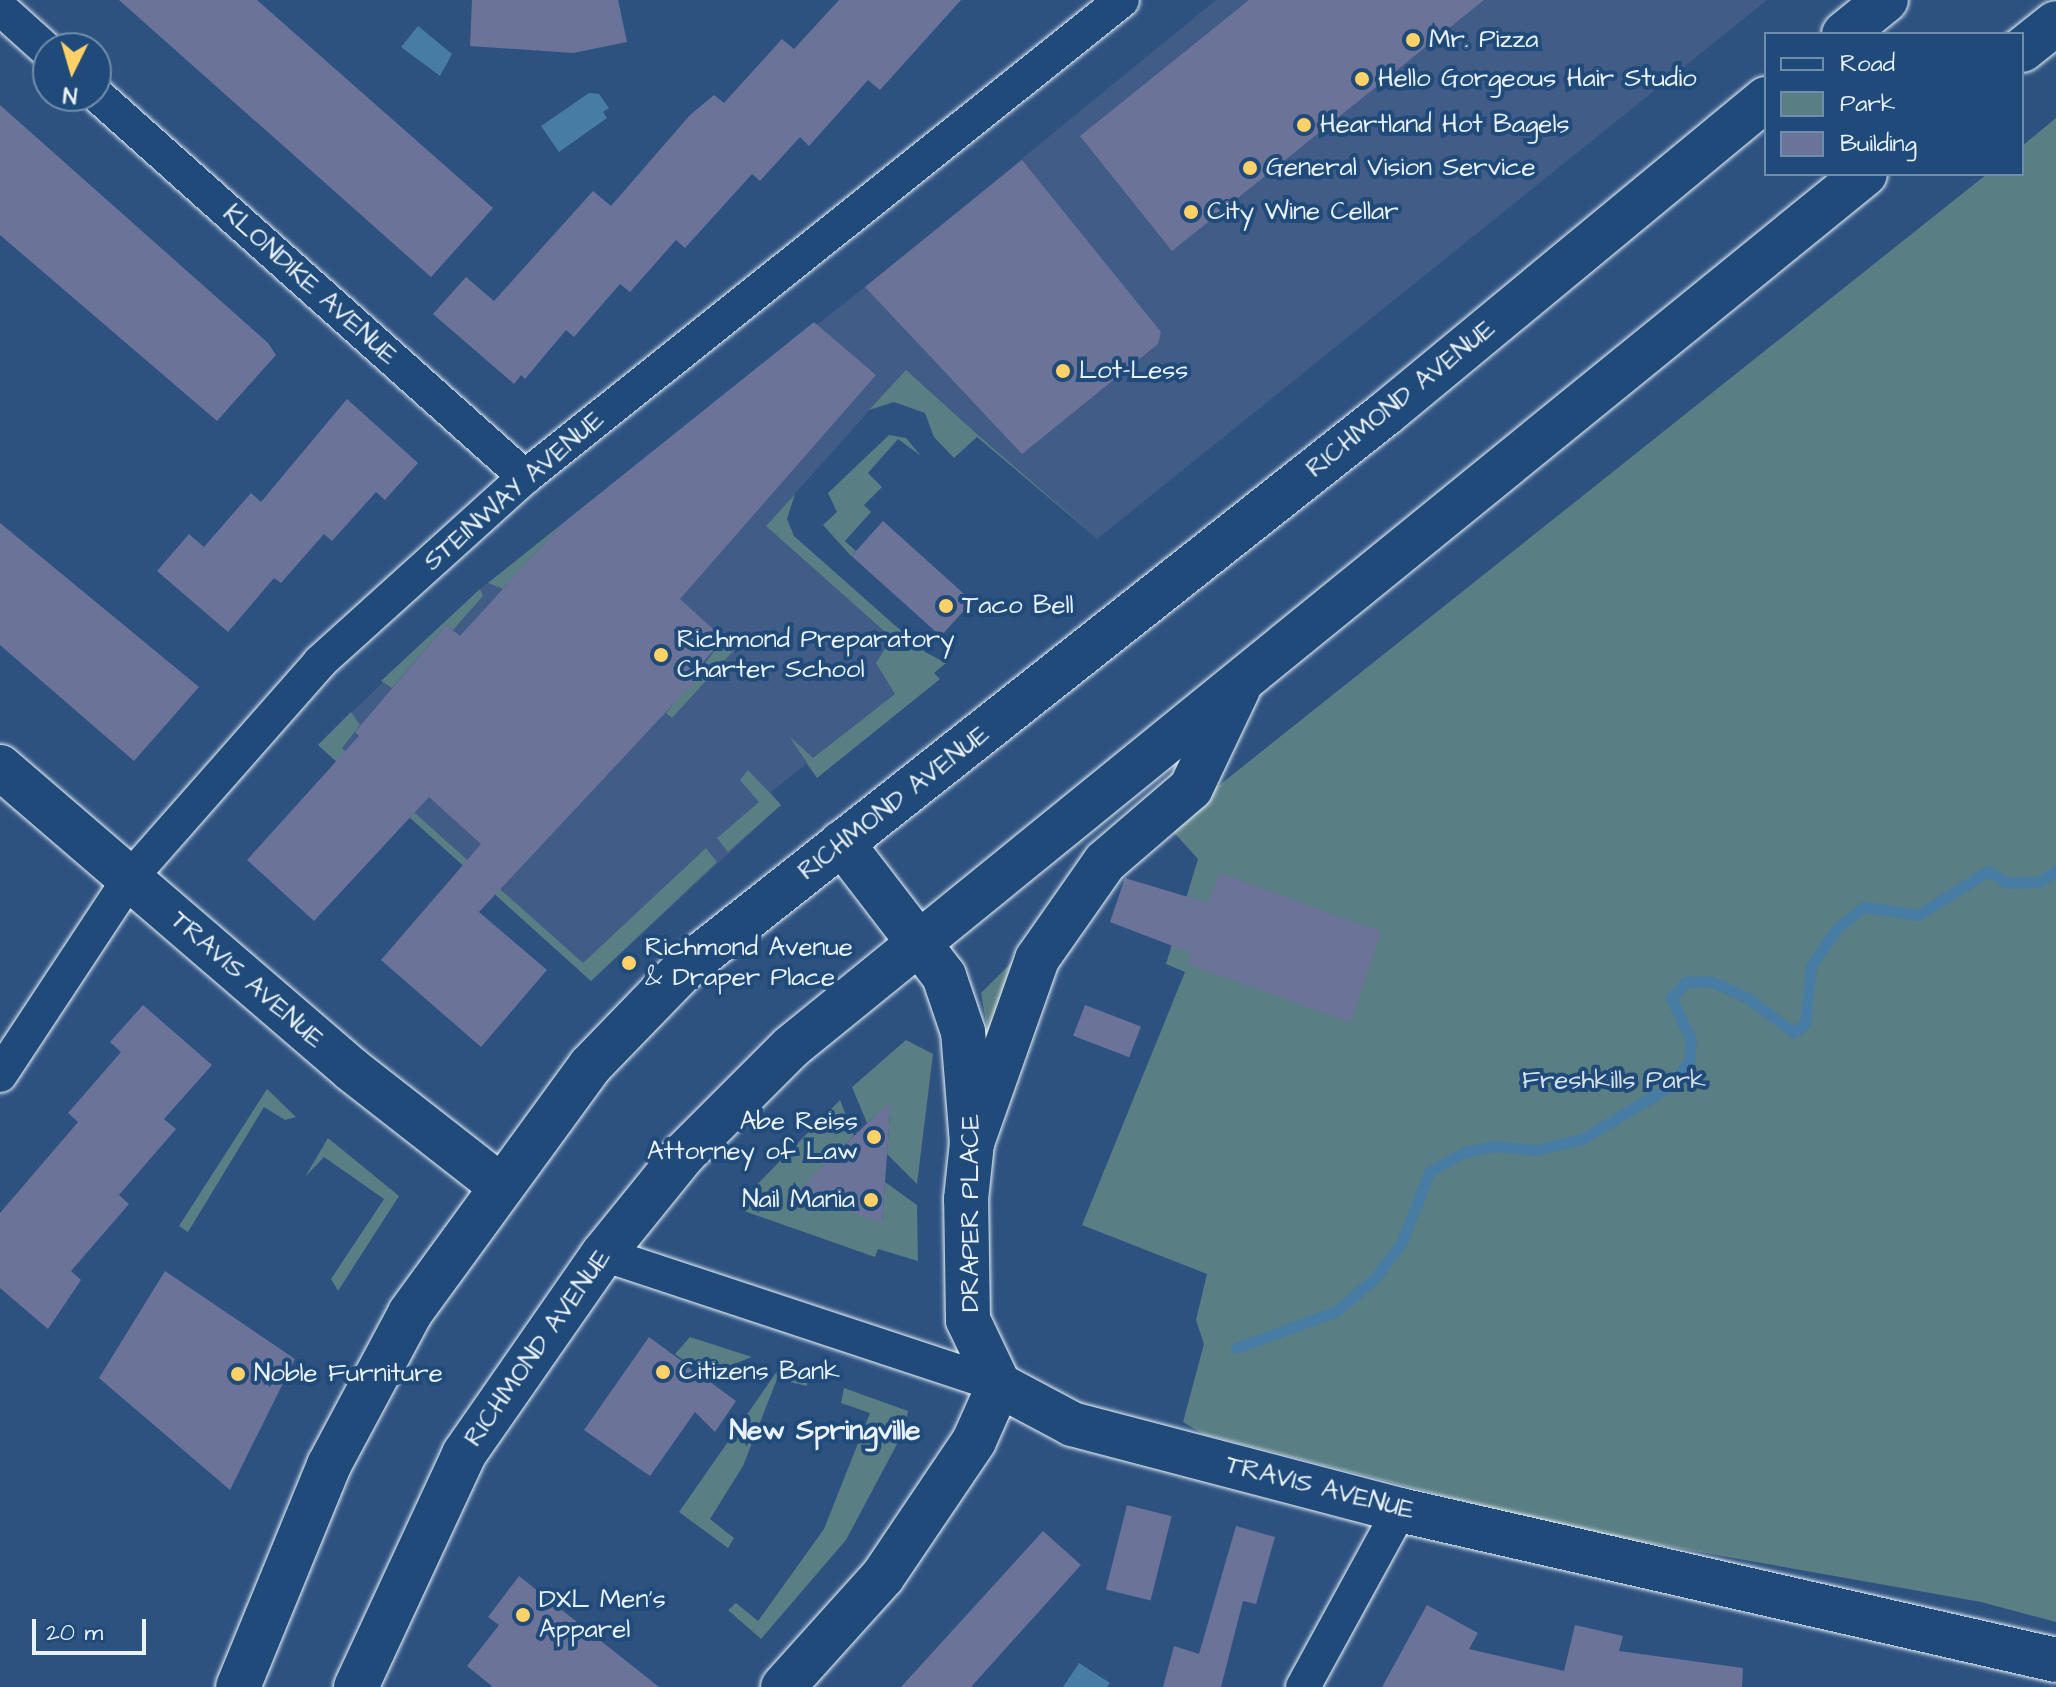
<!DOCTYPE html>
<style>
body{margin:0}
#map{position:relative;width:2056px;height:1687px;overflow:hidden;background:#2e5280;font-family:"Architects Daughter",sans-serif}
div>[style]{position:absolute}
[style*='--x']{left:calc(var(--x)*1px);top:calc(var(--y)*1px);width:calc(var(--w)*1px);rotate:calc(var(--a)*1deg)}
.built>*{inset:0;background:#405c87}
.green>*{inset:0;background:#597e83}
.water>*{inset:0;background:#477ca4}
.stream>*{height:11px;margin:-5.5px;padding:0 5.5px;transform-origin:5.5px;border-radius:5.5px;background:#477ca4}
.building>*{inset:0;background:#6b7398;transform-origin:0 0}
.roads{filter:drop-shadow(0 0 2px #e8f1f8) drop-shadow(0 0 2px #e8f1f8)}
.minor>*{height:34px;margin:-17px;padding:0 17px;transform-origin:17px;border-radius:17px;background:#1f4a7a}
.tertiary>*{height:44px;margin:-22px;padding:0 22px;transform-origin:22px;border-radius:22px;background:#1f4a7a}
.primary>*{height:44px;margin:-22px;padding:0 22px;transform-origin:22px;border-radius:22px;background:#1f4a7a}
.dots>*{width:22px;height:22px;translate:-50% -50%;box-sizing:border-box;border:4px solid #1f4a7a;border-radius:50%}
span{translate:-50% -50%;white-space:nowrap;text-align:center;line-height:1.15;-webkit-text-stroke:8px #1f4a7a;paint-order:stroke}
.poi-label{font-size:26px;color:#e8f1f8}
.left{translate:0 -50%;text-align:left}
.right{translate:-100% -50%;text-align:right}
.street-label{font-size:26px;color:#e8f1f8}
.park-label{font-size:26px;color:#d3e0e6}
.neighbourhood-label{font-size:28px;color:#e8f1f8;font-weight:700}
.legend{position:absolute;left:1764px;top:32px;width:260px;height:144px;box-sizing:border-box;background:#1f4a7a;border:2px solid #6f8dac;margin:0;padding:10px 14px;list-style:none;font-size:24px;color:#e8f1f8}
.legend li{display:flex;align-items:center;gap:16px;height:40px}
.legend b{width:40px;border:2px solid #6f8dac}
.north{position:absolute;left:32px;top:32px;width:80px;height:80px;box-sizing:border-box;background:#1f4a7a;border:2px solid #6f8dac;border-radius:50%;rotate:185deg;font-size:22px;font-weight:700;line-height:32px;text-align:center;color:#e8f1f8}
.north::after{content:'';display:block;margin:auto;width:28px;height:36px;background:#ffd166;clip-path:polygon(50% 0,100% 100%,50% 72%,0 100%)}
.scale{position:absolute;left:32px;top:1619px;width:114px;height:36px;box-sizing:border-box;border:4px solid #e8f1f8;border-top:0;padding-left:10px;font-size:24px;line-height:28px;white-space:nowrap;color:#e8f1f8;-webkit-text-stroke:6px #1f4a7a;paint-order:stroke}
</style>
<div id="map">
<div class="built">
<i style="clip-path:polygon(1216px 0,1767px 0,1097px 539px,905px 371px,766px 526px,940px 679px,817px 778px,806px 764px,771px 792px,781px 805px,591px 981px,346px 760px,318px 745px,480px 589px,865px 287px)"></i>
</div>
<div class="green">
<i style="clip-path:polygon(2056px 118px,2056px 1622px,1981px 1602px,1576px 1530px,1203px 1434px,1183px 1422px,1204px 1344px,1196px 1320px,1207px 1274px,1082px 1225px,1185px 972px,1166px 964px,1198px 859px,1168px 826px,1987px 174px,2022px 174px,2022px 146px)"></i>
<i style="clip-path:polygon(906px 370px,978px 435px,1099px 540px,977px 437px,954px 458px,934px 437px,925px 413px,894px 402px,869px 410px)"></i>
<i style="clip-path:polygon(889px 435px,906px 438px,921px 456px,898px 439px,868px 473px,882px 487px,864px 505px,871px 512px,845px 541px,856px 551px,851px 556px,823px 525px,837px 512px,828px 493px)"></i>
<i style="clip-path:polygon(795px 494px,787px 519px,794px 536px,925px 652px,946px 663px,934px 673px,940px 679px,817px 778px,789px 736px,813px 758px,895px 694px,876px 663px,892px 638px,766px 526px)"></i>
<i style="clip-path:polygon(563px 523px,503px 589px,488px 583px)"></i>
<i style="clip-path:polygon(480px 589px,483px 596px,453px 630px,446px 625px,392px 688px,381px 681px)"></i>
<i style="clip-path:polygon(724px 639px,735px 649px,672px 718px,666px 713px)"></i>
<i style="clip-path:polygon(351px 712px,360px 725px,342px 748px,583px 963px,706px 848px,717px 862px,591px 981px,346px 760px,340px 765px,318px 745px)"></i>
<i style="clip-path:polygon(748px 770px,781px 805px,728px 852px,717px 838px,759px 802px,740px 780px)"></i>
<i style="clip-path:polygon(1015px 959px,988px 1033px,981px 993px)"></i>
<i style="clip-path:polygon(906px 1040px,933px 1054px,917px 1184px,887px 1154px,890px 1113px,878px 1113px,867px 1123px,852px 1087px)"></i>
<i style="clip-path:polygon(267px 1089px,296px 1117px,285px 1120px,264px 1107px,188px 1232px,179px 1226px)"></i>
<i style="clip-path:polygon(840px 1100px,854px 1136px,797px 1193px,882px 1222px,885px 1182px,917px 1205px,918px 1261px,878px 1249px,875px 1257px,741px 1210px,743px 1199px)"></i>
<i style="clip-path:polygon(328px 1138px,399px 1196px,338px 1291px,331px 1279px,384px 1199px,324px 1157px,305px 1177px)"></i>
<i style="clip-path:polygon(690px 1337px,752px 1357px,731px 1365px,715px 1383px,675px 1354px)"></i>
<i style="clip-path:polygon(780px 1367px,807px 1376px,807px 1386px,777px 1379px,743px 1466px,710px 1519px,734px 1538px,728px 1548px,679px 1512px)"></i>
<i style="clip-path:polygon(844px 1388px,908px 1411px,904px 1431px,846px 1540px,761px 1639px,728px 1610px,736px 1603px,758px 1621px,824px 1529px,870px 1413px,841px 1403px)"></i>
</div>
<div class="water">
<i style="clip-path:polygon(418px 26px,452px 54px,440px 76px,401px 47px)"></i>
<i style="clip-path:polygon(589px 93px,599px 94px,609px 108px,603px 112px,607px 118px,559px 152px,541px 126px)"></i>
<i style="clip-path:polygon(1079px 1663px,1110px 1683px,1107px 1687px,1063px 1687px)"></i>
</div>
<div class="stream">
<i style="--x:1236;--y:1348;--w:108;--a:-20.1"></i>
<i style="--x:1337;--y:1311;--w:50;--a:-41"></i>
<i style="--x:1375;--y:1278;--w:45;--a:-53.1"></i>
<i style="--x:1402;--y:1242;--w:75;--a:-68.9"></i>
<i style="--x:1429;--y:1172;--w:40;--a:-29.7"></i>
<i style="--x:1464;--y:1152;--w:31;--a:-11"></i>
<i style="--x:1494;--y:1146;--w:41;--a:5.6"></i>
<i style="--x:1535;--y:1150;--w:48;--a:-13.2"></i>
<i style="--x:1582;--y:1139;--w:107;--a:-30.9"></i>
<i style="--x:1674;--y:1084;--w:27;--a:-57"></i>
<i style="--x:1689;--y:1061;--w:21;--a:-85"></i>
<i style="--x:1691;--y:1040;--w:47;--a:-115.5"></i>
<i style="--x:1671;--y:998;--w:22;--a:-47"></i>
<i style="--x:1686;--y:982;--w:24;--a:-2"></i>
<i style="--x:1710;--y:981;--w:39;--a:24"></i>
<i style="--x:1746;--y:997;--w:59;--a:36.7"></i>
<i style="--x:1793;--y:1032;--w:14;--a:-34"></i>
<i style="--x:1805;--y:1024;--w:58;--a:-84.1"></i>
<i style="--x:1811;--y:966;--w:46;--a:-55.6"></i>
<i style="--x:1837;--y:928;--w:34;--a:-38"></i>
<i style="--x:1864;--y:907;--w:55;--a:8.4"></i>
<i style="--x:1918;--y:915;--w:83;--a:-32.2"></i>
<i style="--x:1988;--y:871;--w:22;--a:32"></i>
<i style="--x:2007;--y:883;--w:32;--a:-2"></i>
<i style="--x:2039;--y:882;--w:20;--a:-33"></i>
</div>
<div class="building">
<i style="clip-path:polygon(119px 0,257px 0,493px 208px,431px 277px)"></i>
<i style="clip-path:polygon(472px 0,618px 0,627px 42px,573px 53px,470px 46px)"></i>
<i style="clip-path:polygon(839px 0,961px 0,880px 90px,868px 80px,809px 146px,800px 137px,760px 181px,752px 174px,685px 248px,676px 240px,630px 292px,620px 284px,574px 337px,566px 330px,525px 379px,521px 375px,514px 384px,433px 314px,466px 277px,494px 301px,593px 191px,611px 206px,690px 115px,714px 95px,724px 103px,782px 39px,794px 49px)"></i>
<i style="clip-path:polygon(1249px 0,1484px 0,1172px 251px,1080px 136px)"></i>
<i style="clip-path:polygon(0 105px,268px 343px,276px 355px,217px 421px,0 235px)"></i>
<i style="clip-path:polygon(1022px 160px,1161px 332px,1158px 344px,1022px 454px,865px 287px)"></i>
<i style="clip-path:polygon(814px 322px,876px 375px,680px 599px,724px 639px,703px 662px,708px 667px,479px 912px,547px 970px,481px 1047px,381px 960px,481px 844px,429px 797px,314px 921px,247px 860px,359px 736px,355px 732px,446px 625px,460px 636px,563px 523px)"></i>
<i style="clip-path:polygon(347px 399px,418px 463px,385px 500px,376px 492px,332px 541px,324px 534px,281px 583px,274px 578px,228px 632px,157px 571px,189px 534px,204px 547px,251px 493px,261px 502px)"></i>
<i style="left:883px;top:521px;width:120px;height:47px;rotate:42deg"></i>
<i style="clip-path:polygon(0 523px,199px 687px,134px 761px,0 645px)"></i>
<i style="clip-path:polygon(1220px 873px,1381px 932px,1351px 1023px,1188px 964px,1191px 953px,1110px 922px,1125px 878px,1208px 903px)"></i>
<i style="clip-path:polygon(143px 1005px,212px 1065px,164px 1119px,176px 1129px,119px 1195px,129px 1204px,71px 1271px,81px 1280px,48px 1329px,0 1288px,0 1213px,78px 1122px,68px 1113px,121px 1052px,110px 1042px)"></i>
<i style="left:1085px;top:1005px;width:60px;height:33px;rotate:21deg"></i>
<i style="clip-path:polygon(891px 1100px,882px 1223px,796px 1193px,854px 1136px)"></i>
<i style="clip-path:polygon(165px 1271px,295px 1359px,230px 1490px,99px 1378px)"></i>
<i style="clip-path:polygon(649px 1337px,736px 1401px,715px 1432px,695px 1412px,650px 1476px,584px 1430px)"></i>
<i style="left:1127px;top:1505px;width:46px;height:87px;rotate:14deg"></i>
<i style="clip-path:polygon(1236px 1526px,1275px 1537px,1256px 1604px,1243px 1601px,1221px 1687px,1163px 1687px,1174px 1646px,1199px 1654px)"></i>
<i style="clip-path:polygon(1043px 1531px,1081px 1565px,971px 1687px,901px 1687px)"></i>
<i style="clip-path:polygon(519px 1576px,659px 1687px,493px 1687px,467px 1666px,499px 1625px,488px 1617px)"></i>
<i style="clip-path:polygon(1427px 1605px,1478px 1633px,1469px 1649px,1564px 1671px,1575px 1625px,1623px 1636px,1619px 1651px,1743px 1668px,1742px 1687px,1382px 1687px)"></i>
</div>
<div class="roads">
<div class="minor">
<i style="--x:0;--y:8;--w:64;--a:41.9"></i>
<i style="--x:96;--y:94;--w:575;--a:41.76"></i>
<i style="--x:0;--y:1075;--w:235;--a:-56.6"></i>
<i style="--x:129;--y:879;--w:289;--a:-48.6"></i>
<i style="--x:320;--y:662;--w:276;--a:-42.1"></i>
<i style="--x:525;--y:477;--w:764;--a:-38.62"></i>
<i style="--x:603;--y:1254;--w:417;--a:18.3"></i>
<i style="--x:1303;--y:1687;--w:202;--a:-61.3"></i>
</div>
<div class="tertiary">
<i style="--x:0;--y:767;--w:464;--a:40.7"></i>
<i style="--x:352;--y:1070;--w:187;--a:38"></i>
<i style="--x:999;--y:1385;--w:83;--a:28.1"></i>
<i style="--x:1072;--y:1424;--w:339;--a:14.7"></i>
<i style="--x:1400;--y:1510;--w:673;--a:12.88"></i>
<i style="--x:783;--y:1687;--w:149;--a:-48"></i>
<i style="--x:883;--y:1576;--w:163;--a:-56"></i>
<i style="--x:974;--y:1441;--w:61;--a:-65.9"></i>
<i style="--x:999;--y:1385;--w:72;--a:-115.5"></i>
<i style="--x:968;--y:1320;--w:121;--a:-90.9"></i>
<i style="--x:966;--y:1199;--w:56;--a:-83.9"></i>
<i style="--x:972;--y:1143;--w:111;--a:-94.6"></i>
<i style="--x:963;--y:1032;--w:59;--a:-108.7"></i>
<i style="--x:944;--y:976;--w:168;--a:-127.5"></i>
</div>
<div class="primary">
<i style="--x:1844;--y:34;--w:54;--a:-39"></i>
<i style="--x:2022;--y:50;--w:43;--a:-38.5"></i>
<i style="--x:972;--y:1143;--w:195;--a:-70.5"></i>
<i style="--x:1037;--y:959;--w:118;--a:-55"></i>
<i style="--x:1105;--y:862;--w:113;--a:-40.7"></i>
<i style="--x:1191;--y:788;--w:110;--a:-64.6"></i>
<i style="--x:238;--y:1687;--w:240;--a:-67.7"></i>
<i style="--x:329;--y:1465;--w:172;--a:-61.9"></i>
<i style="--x:410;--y:1313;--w:306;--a:-53.9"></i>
<i style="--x:590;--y:1066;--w:139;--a:-45.9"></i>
<i style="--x:687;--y:966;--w:890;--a:-38.34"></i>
<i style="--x:1385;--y:414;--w:494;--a:-39.6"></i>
<i style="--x:356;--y:1687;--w:257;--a:-65.1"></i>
<i style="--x:464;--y:1454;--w:244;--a:-55.2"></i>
<i style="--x:603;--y:1254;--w:129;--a:-51"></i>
<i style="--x:684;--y:1154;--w:151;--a:-45"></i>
<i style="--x:791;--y:1047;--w:1384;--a:-39.11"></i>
</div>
</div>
<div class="dots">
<i style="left:1413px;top:40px;background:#ffd166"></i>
<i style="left:1362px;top:79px;background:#ffd166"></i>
<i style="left:1304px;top:125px;background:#ffd166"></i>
<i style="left:1250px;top:168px;background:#ffd166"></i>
<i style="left:1191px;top:212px;background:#ffd166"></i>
<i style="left:1063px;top:371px;background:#ffd166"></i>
<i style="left:946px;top:606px;background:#ffd166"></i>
<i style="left:661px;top:655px;background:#ffd166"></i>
<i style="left:629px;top:963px;background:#ffd166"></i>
<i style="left:874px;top:1137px;background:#ffd166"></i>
<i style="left:871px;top:1200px;background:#ffd166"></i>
<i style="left:663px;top:1372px;background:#ffd166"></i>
<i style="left:238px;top:1374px;background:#ffd166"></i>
<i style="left:523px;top:1615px;background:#ffd166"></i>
</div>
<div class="poi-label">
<span class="left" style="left:1429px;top:40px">Mr. Pizza</span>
<span class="left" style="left:1378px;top:79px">Hello Gorgeous Hair Studio</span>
<span class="left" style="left:1320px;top:125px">Heartland Hot Bagels</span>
<span class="left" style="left:1266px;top:168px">General Vision Service</span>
<span class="left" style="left:1207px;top:212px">City Wine Cellar</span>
<span class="left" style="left:1079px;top:371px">Lot-Less</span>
<span class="left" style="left:962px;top:606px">Taco Bell</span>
<span class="left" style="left:677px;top:655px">Richmond Preparatory<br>Charter School</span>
<span class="left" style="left:645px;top:963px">Richmond Avenue<br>&amp; Draper Place</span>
<span class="right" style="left:858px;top:1137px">Abe Reiss<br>Attorney of Law</span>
<span class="right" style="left:855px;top:1200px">Nail Mania</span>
<span class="left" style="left:679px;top:1372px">Citizens Bank</span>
<span class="left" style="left:254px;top:1374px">Noble Furniture</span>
<span class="left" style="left:539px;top:1615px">DXL Men's<br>Apparel</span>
</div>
<div class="street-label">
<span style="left:310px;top:285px;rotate:42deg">KLONDIKE AVENUE</span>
<span style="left:1401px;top:399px;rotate:-39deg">RICHMOND AVENUE</span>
<span style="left:514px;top:491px;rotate:-41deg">STEINWAY AVENUE</span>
<span style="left:894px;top:803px;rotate:-38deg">RICHMOND AVENUE</span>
<span style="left:247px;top:980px;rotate:41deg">TRAVIS AVENUE</span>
<span style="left:971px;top:1213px;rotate:-90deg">DRAPER PLACE</span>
<span style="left:538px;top:1348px;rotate:-55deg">RICHMOND AVENUE</span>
<span style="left:1320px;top:1488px;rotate:14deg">TRAVIS AVENUE</span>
</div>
<div class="park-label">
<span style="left:1614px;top:1081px">Freshkills Park</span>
</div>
<div class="neighbourhood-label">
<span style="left:825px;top:1431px">New Springville</span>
</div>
<ul class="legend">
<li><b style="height:10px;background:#1f4a7a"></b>Road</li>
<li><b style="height:22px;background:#597e83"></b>Park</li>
<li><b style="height:22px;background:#6b7398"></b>Building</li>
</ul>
<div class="north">N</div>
<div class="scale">20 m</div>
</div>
